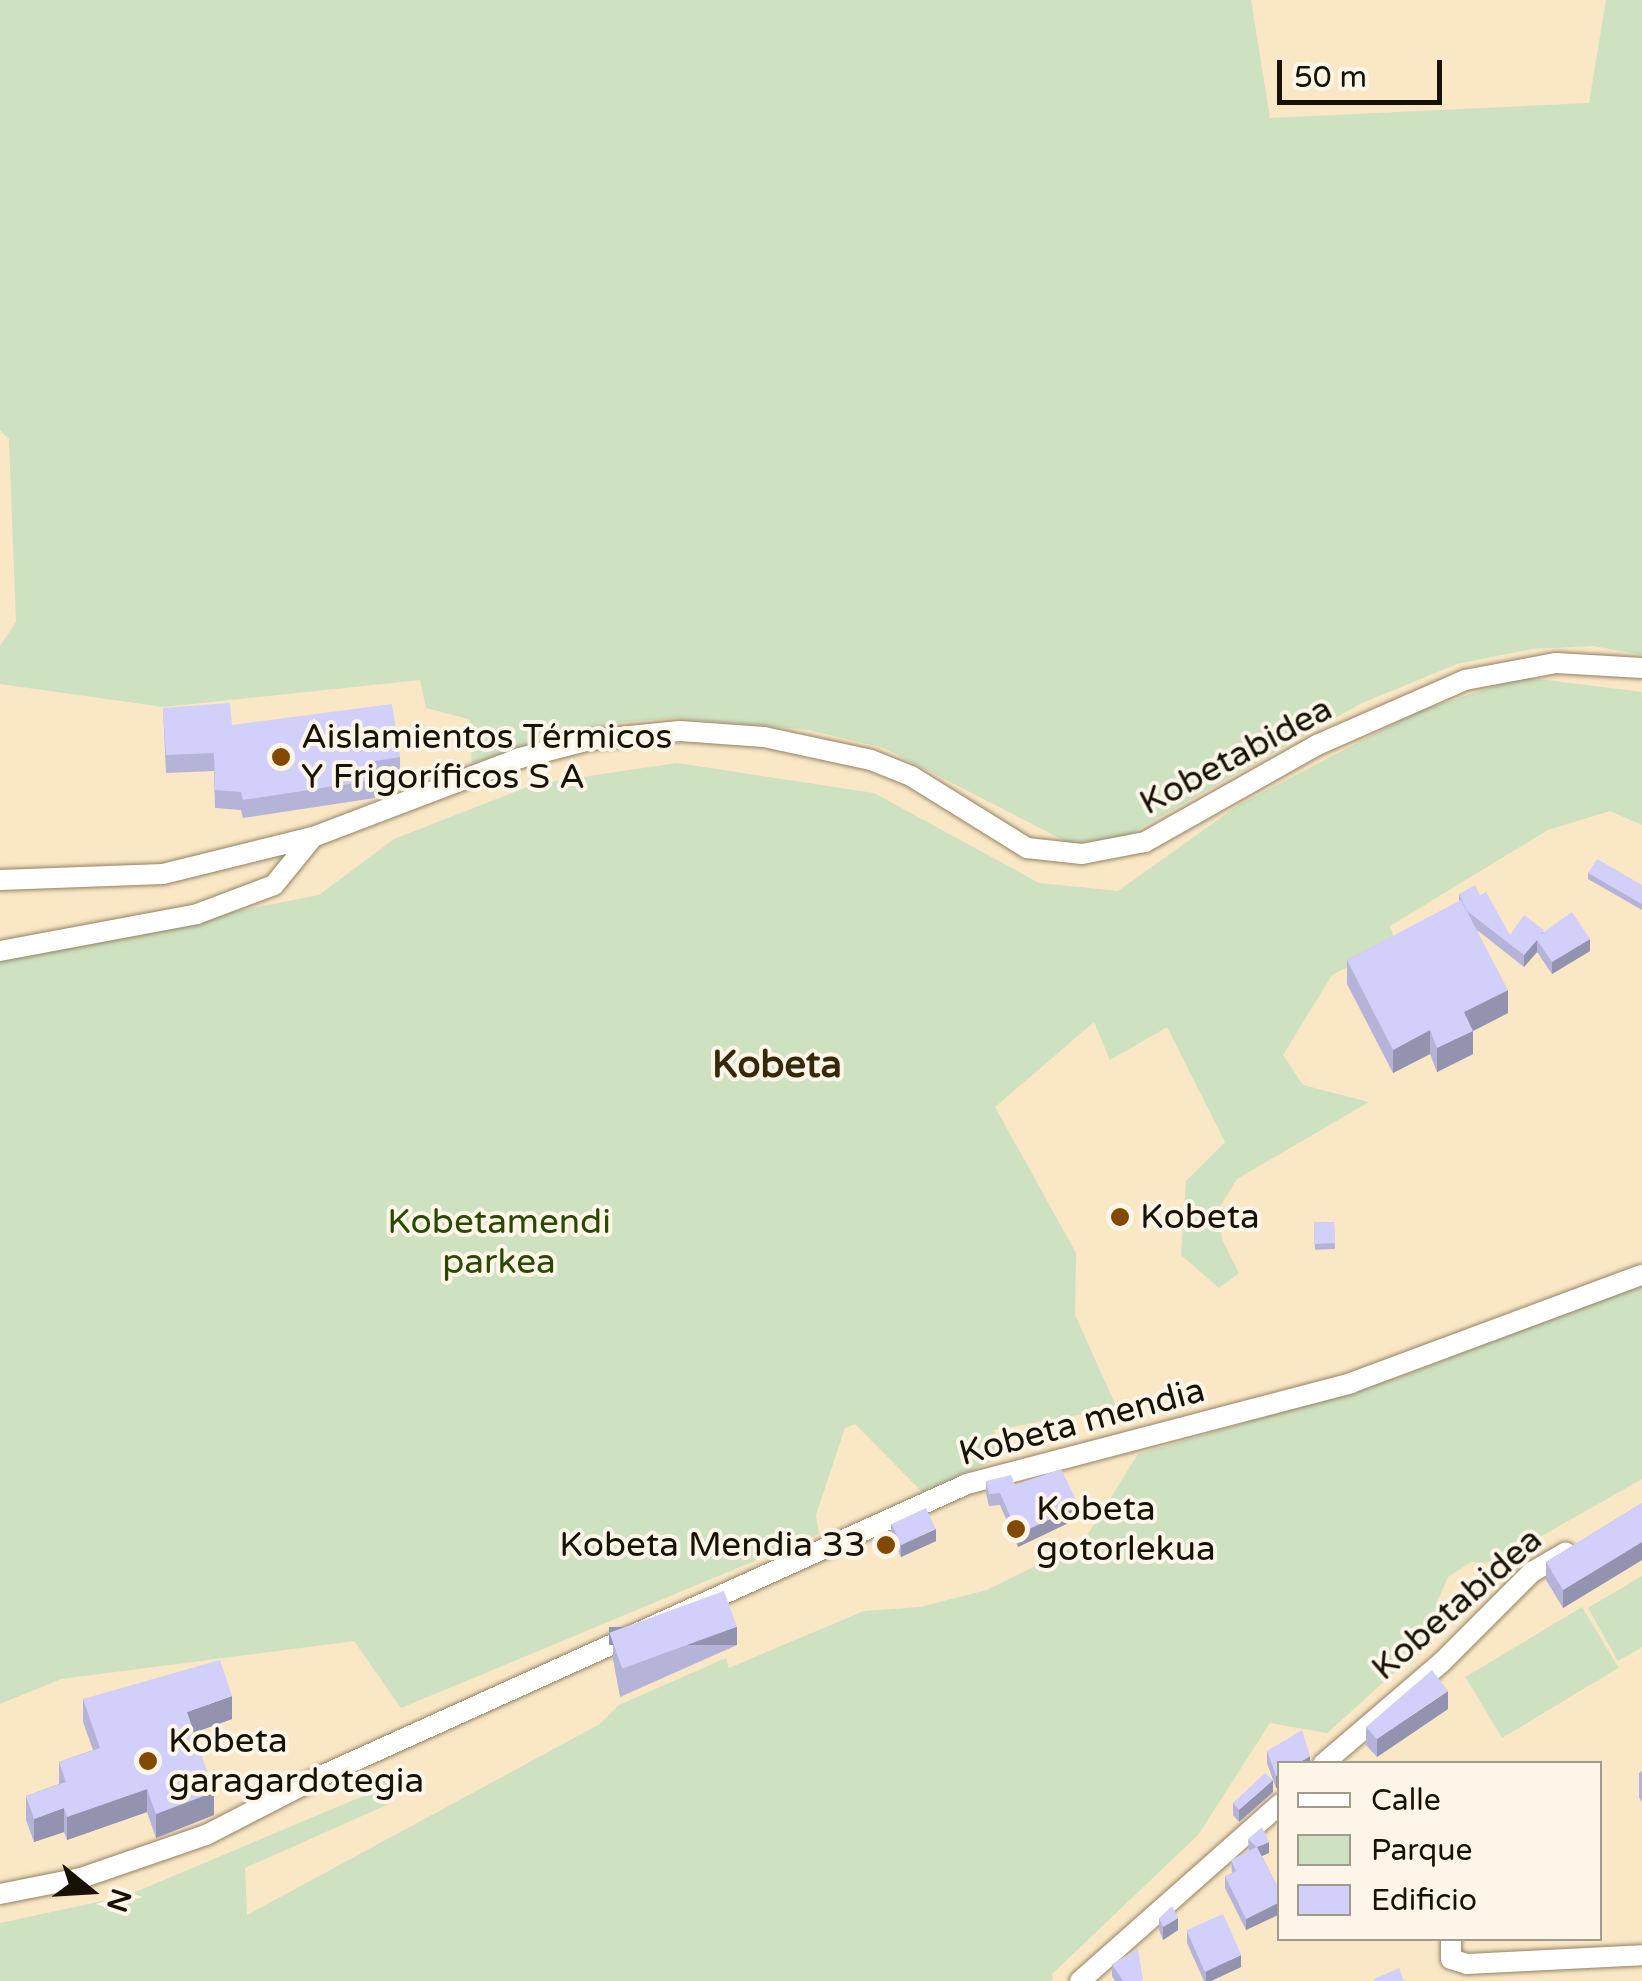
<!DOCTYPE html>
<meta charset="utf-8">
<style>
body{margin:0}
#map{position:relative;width:1642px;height:1981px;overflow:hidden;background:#f9e7c6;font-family:"Varela Round",sans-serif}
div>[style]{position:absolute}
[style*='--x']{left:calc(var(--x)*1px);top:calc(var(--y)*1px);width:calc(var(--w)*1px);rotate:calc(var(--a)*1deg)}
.green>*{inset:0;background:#cee1c1;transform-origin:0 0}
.roads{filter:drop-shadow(0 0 2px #938263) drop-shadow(0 0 2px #938263)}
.street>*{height:20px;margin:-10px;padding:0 10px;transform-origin:10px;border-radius:10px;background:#fff}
.wall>*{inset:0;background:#b5b3d7;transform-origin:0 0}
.shaded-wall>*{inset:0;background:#9392af;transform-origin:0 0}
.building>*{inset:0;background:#d2d0fa;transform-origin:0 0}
.dots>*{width:28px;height:28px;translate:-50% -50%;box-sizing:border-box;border:5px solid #fdf6e8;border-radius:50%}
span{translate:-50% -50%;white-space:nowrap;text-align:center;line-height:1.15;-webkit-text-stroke:8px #fdf6e8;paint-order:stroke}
.poi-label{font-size:35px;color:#181206}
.left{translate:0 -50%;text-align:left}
.right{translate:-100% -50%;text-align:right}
.street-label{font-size:35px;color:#181206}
.park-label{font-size:35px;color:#2a4900}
.neighbourhood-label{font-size:38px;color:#36280b;font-weight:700}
.legend{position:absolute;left:1277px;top:1761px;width:325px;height:180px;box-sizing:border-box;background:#fdf6e8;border:2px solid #a19b8e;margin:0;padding:12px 18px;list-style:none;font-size:30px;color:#181206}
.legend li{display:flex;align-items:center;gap:20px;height:50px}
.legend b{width:50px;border:2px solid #a19b8e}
.north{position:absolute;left:40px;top:1841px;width:100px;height:100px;-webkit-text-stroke:8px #fdf6e8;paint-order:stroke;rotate:108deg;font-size:28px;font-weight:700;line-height:40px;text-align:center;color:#181206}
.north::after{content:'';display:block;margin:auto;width:35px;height:45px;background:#181206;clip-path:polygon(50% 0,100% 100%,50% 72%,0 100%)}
.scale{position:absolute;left:1277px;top:60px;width:165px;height:45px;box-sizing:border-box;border:5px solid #181206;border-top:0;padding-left:12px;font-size:30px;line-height:35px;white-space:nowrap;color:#181206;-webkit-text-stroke:8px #fdf6e8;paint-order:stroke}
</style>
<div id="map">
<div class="green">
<i style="clip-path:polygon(0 0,1251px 0,1270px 118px,1589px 103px,1606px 0,1642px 0,1642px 655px,1593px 646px,1532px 649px,1457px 664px,1360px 704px,1121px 839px,1069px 843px,884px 748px,809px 730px,675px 718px,616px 723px,472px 763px,469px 719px,426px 708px,420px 680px,164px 707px,0 684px,0 646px,16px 622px,9px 439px,0 430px)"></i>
<i style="clip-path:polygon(1522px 677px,1642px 692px,1642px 825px,1610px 811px,1548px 830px,1390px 926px,1396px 943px,1332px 975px,1283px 1055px,1303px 1085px,1369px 1102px,1237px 1179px,1219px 1208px,1222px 1239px,1239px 1273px,1219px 1288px,1181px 1255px,1186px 1181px,1225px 1142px,1167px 1027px,1110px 1060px,1094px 1022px,995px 1107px,1076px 1253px,1075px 1315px,1117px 1408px,994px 1430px,1001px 1457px,922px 1492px,855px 1424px,845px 1428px,816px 1515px,819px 1534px,401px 1708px,354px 1641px,61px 1679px,0 1704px,0 957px,319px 895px,394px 839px,535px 784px,677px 763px,874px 793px,1039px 883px,1118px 891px,1240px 804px,1417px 712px)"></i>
<i style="clip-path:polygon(1642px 1282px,1642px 1479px,1494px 1563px,1471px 1562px,1448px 1577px,1437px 1602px,1454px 1619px,1327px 1733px,1270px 1723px,1198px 1835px,1052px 1974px,1053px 1981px,0 1981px,0 1923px,126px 1896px,375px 1791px,384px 1768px,391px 1803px,245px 1868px,247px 1915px,600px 1724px,619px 1705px,726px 1658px,729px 1668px,864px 1611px,920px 1607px,987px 1590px,1083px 1542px,1138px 1454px,1398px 1378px)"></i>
<i style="clip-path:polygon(1642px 1576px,1642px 1647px,1618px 1661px,1588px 1608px)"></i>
<i style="left:1582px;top:1607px;width:71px;height:136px;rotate:59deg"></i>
</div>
<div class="roads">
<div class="street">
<i style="--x:0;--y:880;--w:163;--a:-2.1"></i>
<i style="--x:163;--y:874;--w:154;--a:-13.9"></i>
<i style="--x:313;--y:837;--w:222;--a:-20.9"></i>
<i style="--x:520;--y:758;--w:72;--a:-14.4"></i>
<i style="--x:590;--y:740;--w:90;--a:-5.7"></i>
<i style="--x:680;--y:731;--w:84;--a:4.1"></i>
<i style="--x:764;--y:737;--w:109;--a:12.1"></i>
<i style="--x:871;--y:760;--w:43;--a:21.8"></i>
<i style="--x:911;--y:776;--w:137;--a:31.8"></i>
<i style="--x:1027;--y:848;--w:55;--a:6.2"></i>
<i style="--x:1082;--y:854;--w:64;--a:-10.8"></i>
<i style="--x:1145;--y:842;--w:197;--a:-29.4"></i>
<i style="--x:1317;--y:745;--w:162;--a:-23.7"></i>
<i style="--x:1465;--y:680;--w:93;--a:-10.6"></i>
<i style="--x:1556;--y:663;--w:86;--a:3.3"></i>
<i style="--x:0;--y:951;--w:200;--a:-10.6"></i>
<i style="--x:197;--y:914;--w:82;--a:-20.6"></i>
<i style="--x:274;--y:885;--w:62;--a:-50.9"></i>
<i style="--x:1323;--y:1764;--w:155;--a:-40.6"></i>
<i style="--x:1441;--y:1663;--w:129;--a:-45"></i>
<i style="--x:1532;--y:1572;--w:39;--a:-30"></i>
<i style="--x:0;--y:1894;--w:83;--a:-11.2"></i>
<i style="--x:81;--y:1878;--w:132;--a:-19"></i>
<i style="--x:206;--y:1835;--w:129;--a:-27.2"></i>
<i style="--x:321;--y:1776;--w:709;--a:-24.32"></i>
<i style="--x:967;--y:1484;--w:397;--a:-14.7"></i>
<i style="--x:1351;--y:1383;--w:310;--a:-20.4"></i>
<i style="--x:1451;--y:1938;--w:21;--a:90"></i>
<i style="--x:1451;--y:1959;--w:17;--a:17"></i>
<i style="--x:1467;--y:1964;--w:175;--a:-2.9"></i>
<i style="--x:1080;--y:1981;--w:267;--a:-41.5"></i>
</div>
</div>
<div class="wall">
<i style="clip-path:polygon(163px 708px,232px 725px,400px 757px,400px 775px,375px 779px,375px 798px,243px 818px,241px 810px,215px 808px,214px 771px,166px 773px)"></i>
<i style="clip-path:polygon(1588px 873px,1642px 885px,1642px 910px,1588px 879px)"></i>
<i style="clip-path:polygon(1459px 894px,1480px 895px,1510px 935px,1544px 932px,1590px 951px,1552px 974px,1537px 952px,1524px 967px,1477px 930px,1508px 1013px,1473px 1031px,1473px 1054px,1437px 1072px,1430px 1054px,1393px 1073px,1347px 984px,1347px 960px,1459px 902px)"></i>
<i style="left:1334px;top:1222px;width:27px;height:20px;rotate:88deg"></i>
<i style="clip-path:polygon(986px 1481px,1015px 1485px,1079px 1518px,1018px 1547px,1000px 1505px,989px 1506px,986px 1493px)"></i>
<i style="clip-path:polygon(1642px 1503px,1642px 1560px,1563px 1608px,1546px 1580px,1546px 1562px)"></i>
<i style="clip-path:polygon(891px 1524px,936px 1541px,901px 1557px,891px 1536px)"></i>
<i style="clip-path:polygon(613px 1641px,737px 1645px,620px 1697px,613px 1659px)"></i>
<i style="clip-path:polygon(83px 1699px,232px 1719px,194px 1733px,214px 1815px,156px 1838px,147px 1812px,67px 1840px,64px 1832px,34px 1842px,26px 1820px,26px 1796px,59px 1784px,59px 1762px,93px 1750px,83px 1722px)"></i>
<i style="clip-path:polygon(1448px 1709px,1377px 1757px,1366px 1745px,1366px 1727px)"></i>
<i style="clip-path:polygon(1267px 1751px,1310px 1764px,1280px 1764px,1280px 1786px,1276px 1788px,1267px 1763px)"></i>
<i style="clip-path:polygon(1642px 1771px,1642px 1802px,1639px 1797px,1639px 1773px)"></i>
<i style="clip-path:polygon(1273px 1792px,1239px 1822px,1233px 1815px,1233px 1803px)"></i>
<i style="clip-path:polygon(1248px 1839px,1269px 1853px,1262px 1856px,1280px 1892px,1280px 1914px,1246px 1930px,1225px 1888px,1225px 1876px,1232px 1873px,1231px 1860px,1249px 1851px)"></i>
<i style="clip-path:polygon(1159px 1918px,1178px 1930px,1163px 1940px,1159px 1930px)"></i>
<i style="clip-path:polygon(1187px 1931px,1241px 1967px,1211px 1981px,1204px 1981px,1187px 1943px)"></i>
<i style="clip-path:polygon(1112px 1964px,1143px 1981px,1115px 1981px,1112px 1976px)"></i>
</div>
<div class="shaded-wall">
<i style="clip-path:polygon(1590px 939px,1590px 951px,1552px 974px,1552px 962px)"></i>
<i style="clip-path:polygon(1537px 940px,1537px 952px,1524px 967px,1524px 955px)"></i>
<i style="clip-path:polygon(1508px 990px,1508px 1013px,1473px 1031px,1473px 1054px,1437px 1072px,1437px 1048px,1464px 1012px)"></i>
<i style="clip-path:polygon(1430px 1030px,1430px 1054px,1393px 1073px,1393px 1050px)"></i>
<i style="clip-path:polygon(1079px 1506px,1079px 1518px,1018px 1547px,1018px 1534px)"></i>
<i style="clip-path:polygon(936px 1529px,936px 1541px,901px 1557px,901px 1545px)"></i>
<i style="clip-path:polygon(1642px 1542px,1642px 1560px,1563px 1608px,1563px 1590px)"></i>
<i style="left:737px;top:1627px;width:18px;height:128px;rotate:90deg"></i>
<i style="clip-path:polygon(1448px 1691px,1448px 1709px,1377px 1757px,1377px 1739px)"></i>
<i style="clip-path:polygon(232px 1696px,232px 1719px,187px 1735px,187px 1712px)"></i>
<i style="clip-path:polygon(1310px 1756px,1310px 1764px,1297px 1764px)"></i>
<i style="clip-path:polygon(1280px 1774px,1280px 1786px,1276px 1788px,1276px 1776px)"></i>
<i style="clip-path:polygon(1273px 1780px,1273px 1792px,1239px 1822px,1239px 1810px)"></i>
<i style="clip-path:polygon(147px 1789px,147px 1812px,67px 1840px,67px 1817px)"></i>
<i style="clip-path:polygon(214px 1792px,214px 1815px,156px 1838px,156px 1814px)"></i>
<i style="clip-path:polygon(64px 1808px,64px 1832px,34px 1842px,34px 1819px)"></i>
<i style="clip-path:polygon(1269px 1842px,1269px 1853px,1257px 1858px,1257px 1847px)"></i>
<i style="clip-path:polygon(1280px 1902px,1280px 1914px,1246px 1930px,1246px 1919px)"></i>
<i style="clip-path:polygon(1178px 1918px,1178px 1930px,1163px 1940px,1163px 1927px)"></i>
<i style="clip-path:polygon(1241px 1955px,1241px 1967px,1211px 1981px,1206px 1981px,1206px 1972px)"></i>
</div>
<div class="building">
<i style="clip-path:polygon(230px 703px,232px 725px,392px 704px,400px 757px,375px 761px,375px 780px,243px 800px,241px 792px,215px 790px,214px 753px,166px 755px,163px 708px)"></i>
<i style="clip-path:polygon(1597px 859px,1642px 885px,1642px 904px,1588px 873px)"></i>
<i style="clip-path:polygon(1475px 885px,1480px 895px,1486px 892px,1510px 935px,1524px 915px,1544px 930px,1540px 935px,1572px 912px,1590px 939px,1552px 962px,1537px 940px,1524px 955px,1467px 911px,1459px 894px)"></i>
<i style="clip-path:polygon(1461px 900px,1508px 990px,1464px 1012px,1473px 1031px,1437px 1048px,1430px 1030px,1393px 1050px,1347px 960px)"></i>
<i style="left:1334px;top:1222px;width:21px;height:20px;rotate:87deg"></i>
<i style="clip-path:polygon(1061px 1469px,1079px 1506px,1018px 1534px,1000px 1493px,989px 1494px,986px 1481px,1011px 1475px,1015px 1485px)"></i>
<i style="clip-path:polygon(1642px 1503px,1642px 1542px,1563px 1590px,1546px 1562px)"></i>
<i style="left:926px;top:1508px;width:23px;height:38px;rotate:65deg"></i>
<i style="left:724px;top:1591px;width:38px;height:122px;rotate:70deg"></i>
<i style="clip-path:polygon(220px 1660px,232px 1696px,187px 1712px,214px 1792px,156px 1814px,147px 1789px,67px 1817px,64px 1808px,34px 1819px,26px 1796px,66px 1782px,59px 1762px,100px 1748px,83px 1699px)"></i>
<i style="clip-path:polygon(1432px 1670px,1448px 1691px,1377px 1739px,1366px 1727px)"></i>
<i style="clip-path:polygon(1302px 1730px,1310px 1756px,1297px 1764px,1280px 1764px,1280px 1774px,1276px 1776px,1267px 1751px)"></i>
<i style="clip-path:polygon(1265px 1773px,1273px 1780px,1239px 1810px,1233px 1803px)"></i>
<i style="clip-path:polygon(1262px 1827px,1269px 1842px,1257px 1847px,1280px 1892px,1280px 1902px,1246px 1919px,1225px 1876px,1236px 1871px,1231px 1860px,1257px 1847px,1248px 1839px)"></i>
<i style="clip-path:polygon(1172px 1906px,1178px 1918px,1163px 1927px,1159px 1918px)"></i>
<i style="left:1223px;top:1914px;width:45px;height:40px;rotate:66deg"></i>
<i style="clip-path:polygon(1138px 1949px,1143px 1981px,1123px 1981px,1112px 1964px)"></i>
<i style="clip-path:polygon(1399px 1968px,1404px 1981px,1374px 1981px,1374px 1979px)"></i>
</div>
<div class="dots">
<i style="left:281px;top:757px;background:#834900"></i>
<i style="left:1120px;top:1217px;background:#834900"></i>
<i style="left:1016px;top:1529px;background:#834900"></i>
<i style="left:886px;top:1545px;background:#834900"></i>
<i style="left:148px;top:1761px;background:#834900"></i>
</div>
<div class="poi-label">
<span class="left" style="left:301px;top:757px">Aislamientos Térmicos<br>Y Frigoríficos S A</span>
<span class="left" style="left:1140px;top:1217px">Kobeta</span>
<span class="left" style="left:1036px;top:1529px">Kobeta<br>gotorlekua</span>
<span class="right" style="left:866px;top:1545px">Kobeta Mendia 33</span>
<span class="left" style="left:168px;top:1761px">Kobeta<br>garagardotegia</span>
</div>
<div class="street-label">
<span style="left:1236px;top:756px;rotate:-28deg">Kobetabidea</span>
<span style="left:1082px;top:1422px;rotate:-15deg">Kobeta mendia</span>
<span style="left:1457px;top:1604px;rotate:-41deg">Kobetabidea</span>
</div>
<div class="park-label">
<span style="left:499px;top:1242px">Kobetamendi<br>parkea</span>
</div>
<div class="neighbourhood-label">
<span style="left:777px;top:1066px">Kobeta</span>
</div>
<ul class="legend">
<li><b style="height:12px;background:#fff"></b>Calle</li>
<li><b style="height:28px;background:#cee1c1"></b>Parque</li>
<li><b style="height:28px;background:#d2d0fa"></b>Edificio</li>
</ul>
<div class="north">N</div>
<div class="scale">50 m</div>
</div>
